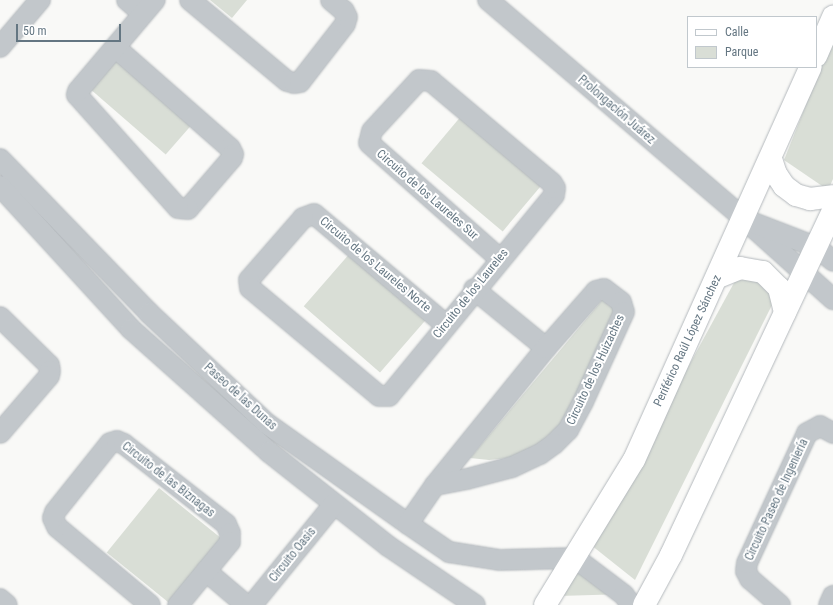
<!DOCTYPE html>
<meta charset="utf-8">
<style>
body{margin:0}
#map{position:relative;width:833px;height:605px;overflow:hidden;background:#f9f9f7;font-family:"Roboto Condensed",sans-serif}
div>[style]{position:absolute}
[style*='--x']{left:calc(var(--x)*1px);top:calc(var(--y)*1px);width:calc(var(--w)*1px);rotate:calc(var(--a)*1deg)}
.green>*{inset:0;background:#d9ded6;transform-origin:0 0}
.roads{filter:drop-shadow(0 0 1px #b4b9bd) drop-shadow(0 0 1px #b4b9bd)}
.minor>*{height:20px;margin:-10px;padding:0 10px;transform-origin:10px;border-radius:10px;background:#c2c7cb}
.major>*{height:22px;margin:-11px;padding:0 11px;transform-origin:11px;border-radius:11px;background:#fff}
span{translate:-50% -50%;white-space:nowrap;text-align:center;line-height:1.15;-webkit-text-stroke:4px #fff;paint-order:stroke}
.street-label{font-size:12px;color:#647682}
.legend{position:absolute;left:687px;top:16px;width:130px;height:52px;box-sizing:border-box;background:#fff;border:1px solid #c1c8cd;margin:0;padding:5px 7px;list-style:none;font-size:12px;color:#647682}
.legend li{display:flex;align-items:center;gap:8px;height:20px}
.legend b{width:20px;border:1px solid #c1c8cd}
.scale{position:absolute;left:16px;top:24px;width:105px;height:18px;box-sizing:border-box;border:2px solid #647682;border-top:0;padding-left:5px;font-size:12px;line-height:14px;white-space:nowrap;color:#647682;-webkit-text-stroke:3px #fff;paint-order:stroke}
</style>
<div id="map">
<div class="green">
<i style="clip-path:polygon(210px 0,247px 0,232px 18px)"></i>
<i style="clip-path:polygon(833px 37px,833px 179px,828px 190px,784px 160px)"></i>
<i style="left:114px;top:54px;width:105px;height:42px;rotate:41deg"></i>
<i style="left:462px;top:115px;width:106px;height:63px;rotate:40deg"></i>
<i style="left:351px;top:252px;width:101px;height:72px;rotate:41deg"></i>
<i style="clip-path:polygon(742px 276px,766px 284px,774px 301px,635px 580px,591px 545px,735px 281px)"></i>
<i style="clip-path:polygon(603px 299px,617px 311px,562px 423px,541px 445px,509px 458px,489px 460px,470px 458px)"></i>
<i style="left:159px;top:488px;width:80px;height:83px;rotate:39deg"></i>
<i style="clip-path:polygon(585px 564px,626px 594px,559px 596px)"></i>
</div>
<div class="roads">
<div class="minor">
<i style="--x:127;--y:0;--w:21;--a:41"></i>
<i style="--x:190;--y:0;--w:126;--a:39.9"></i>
<i style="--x:287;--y:81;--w:7;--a:16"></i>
<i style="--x:294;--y:83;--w:6;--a:-9"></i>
<i style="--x:300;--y:82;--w:73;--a:-52.2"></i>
<i style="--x:345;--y:24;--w:7;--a:-74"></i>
<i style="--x:347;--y:17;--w:7;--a:-117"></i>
<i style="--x:344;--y:11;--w:17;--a:-140"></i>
<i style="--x:488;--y:0;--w:337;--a:40.5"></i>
<i style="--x:744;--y:219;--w:120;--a:42"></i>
<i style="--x:0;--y:47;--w:62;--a:-49.6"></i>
<i style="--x:116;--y:48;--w:152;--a:41.3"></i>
<i style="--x:230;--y:148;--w:7;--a:63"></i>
<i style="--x:233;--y:154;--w:4;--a:104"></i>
<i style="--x:232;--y:158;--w:67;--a:130.8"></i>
<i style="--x:188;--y:209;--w:10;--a:-174"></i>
<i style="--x:178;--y:208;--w:152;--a:-131.8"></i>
<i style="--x:77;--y:95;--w:4;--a:-76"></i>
<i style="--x:78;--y:91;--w:119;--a:-49.8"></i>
<i style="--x:0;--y:159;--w:214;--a:45.9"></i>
<i style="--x:149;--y:313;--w:161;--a:43.2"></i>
<i style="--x:266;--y:423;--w:174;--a:35.4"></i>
<i style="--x:408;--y:524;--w:50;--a:34.3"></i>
<i style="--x:449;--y:552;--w:52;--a:8.9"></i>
<i style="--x:500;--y:560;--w:75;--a:-1.5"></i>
<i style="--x:575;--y:558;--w:61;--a:37.1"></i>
<i style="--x:624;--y:595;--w:12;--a:55"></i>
<i style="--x:0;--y:186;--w:194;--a:47.5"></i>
<i style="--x:131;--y:329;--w:185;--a:41.7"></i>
<i style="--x:269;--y:452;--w:152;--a:38.3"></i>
<i style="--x:388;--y:546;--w:105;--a:34.1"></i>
<i style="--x:754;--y:223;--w:66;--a:21.2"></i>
<i style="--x:816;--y:247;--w:22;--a:39"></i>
<i style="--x:474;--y:289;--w:93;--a:39.3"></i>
<i style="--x:0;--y:317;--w:69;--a:44.4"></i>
<i style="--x:49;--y:365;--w:6;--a:81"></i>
<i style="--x:50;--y:371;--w:5;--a:101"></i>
<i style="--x:49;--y:376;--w:75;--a:130.7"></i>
<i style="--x:446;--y:325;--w:172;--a:-139.9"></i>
<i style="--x:314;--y:214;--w:12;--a:160"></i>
<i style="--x:303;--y:218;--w:82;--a:131.1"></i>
<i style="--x:249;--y:280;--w:8;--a:83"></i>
<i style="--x:250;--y:288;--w:168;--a:39.9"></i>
<i style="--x:379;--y:396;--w:10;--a:0"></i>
<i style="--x:389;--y:396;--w:260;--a:-50.6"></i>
<i style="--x:554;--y:195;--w:7;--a:-82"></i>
<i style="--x:555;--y:188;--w:6;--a:-121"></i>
<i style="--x:552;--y:183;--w:158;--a:-139.9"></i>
<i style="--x:431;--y:81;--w:12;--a:-175"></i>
<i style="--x:419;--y:80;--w:69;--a:132.7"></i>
<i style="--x:372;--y:131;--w:12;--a:104"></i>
<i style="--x:369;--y:143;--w:175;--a:41.5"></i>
<i style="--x:408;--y:524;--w:47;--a:-55.3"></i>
<i style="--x:435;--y:485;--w:176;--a:-51"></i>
<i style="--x:546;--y:348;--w:76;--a:-48.7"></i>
<i style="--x:596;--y:291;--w:8;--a:-14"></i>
<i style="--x:604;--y:289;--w:21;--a:37"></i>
<i style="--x:621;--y:302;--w:10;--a:73"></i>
<i style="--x:624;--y:312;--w:99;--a:114.5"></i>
<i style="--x:583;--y:402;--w:32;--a:118"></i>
<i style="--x:568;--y:430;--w:20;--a:135"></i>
<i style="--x:554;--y:444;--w:17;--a:144"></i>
<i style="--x:540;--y:454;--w:31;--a:155"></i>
<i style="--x:512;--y:467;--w:47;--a:165.1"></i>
<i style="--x:467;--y:479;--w:33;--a:169"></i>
<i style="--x:206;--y:571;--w:52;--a:40.4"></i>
<i style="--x:0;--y:599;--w:9;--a:41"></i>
<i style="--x:150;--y:605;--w:121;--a:-140"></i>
<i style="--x:57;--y:527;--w:10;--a:-114"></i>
<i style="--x:53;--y:518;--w:6;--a:-72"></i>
<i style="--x:55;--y:512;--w:88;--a:-51.4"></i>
<i style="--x:110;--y:443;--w:7;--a:-16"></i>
<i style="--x:117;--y:441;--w:8;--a:23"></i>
<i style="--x:124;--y:444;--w:130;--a:38.1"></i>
<i style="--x:226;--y:524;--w:10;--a:66"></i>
<i style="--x:230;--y:533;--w:9;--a:90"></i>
<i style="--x:230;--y:542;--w:82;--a:129.5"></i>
<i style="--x:252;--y:605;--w:130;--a:-50.9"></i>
<i style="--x:780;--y:605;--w:40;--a:-139"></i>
<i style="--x:750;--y:579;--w:9;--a:-117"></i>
<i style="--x:746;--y:571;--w:8;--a:-83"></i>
<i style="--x:747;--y:563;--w:143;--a:-65.2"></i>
<i style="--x:807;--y:433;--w:15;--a:-28"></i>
<i style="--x:820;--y:426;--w:15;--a:28"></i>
<i style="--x:829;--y:605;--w:10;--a:-66"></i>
</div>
<div class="major">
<i style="--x:816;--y:56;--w:43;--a:-66.4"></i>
<i style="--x:771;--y:159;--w:16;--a:72"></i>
<i style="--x:776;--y:174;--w:14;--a:56"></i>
<i style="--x:784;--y:186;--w:15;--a:37"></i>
<i style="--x:796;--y:195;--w:15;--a:16"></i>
<i style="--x:810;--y:199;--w:23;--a:-7"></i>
<i style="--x:718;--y:277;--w:24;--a:-22"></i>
<i style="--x:740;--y:268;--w:23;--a:10"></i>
<i style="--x:763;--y:272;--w:23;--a:45"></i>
<i style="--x:779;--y:288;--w:25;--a:76"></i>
<i style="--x:545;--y:605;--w:170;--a:-58.5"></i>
<i style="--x:634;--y:460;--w:431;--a:-65.8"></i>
<i style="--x:644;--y:605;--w:57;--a:-61.6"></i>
<i style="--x:671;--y:555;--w:380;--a:-64.8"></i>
</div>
</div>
<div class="street-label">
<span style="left:616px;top:110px;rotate:41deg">Prolongación Juárez</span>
<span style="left:427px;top:195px;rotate:41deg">Circuito de los Laureles Sur</span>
<span style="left:375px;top:265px;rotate:40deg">Circuito de los Laureles Norte</span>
<span style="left:471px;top:294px;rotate:-51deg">Circuito de los Laureles</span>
<span style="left:688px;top:341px;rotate:-65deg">Periférico Raúl López Sánchez</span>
<span style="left:596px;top:370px;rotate:-65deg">Circuito de los Huizaches</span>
<span style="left:240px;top:397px;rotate:42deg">Paseo de las Dunas</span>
<span style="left:168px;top:480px;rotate:38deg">Circuito de las Biznagas</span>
<span style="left:777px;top:500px;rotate:-65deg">Circuito Paseo de Ingeniería</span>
<span style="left:293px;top:555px;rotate:-51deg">Circuito Oasis</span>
</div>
<ul class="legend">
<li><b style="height:5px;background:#fff"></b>Calle</li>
<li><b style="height:11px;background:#d9ded6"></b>Parque</li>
</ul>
<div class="scale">50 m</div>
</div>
